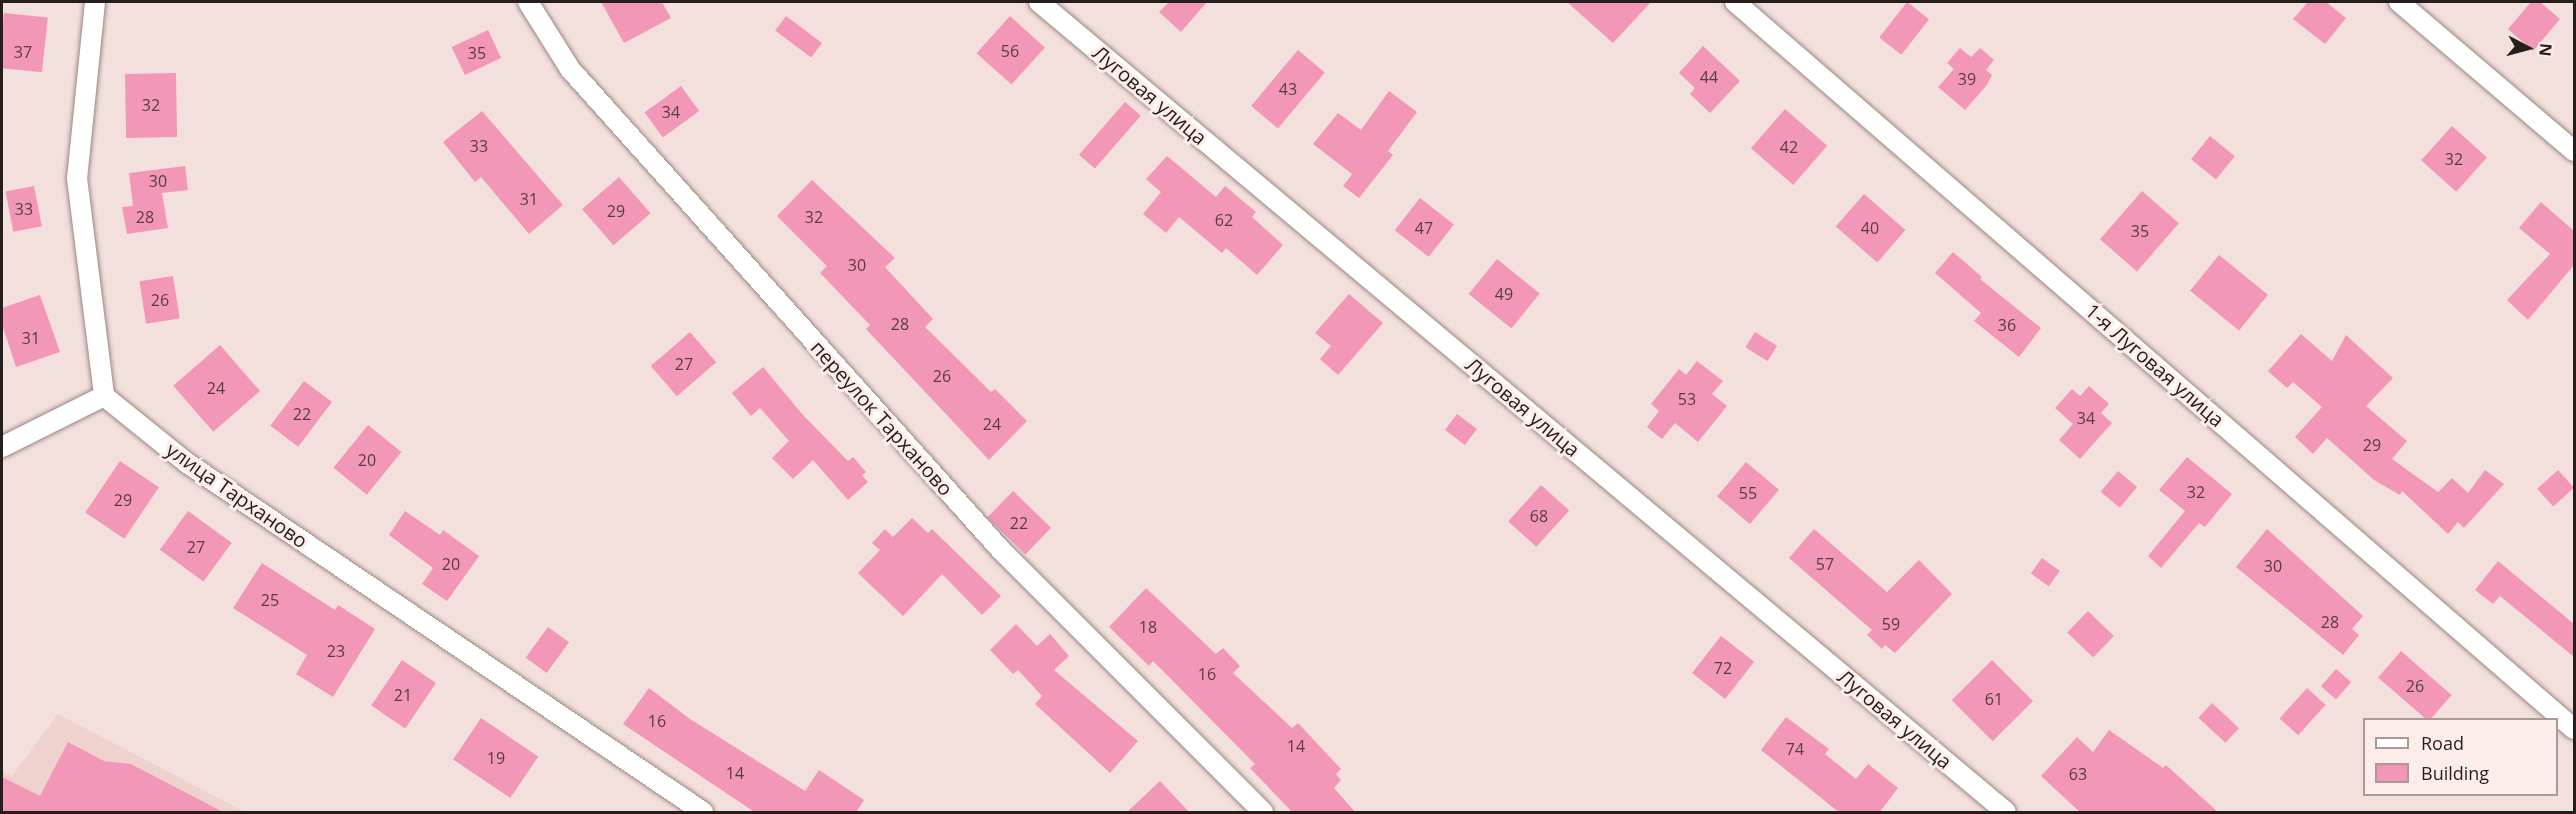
<!DOCTYPE html>
<meta charset="utf-8">
<style>
body{margin:0}
#map{position:relative;width:2576px;height:814px;overflow:hidden;background:#f3dfdb;font-family:"Open Sans",sans-serif}
div>[style]{position:absolute}
[style*='--x']{left:calc(var(--x)*1px);top:calc(var(--y)*1px);width:calc(var(--w)*1px);rotate:calc(var(--a)*1deg)}
.built>*{inset:0;background:#efd2cd}
.building>*{inset:0;background:#f397b9;transform-origin:0 0}
.roads{filter:drop-shadow(0 0 2px #998884) drop-shadow(0 0 2px #998884)}
.minor>*{height:20px;margin:-10px;padding:0 10px;transform-origin:10px;border-radius:10px;background:#fff}
span{translate:-50% -50%;white-space:nowrap;text-align:center;line-height:1.15;-webkit-text-stroke:6px #fdedea;paint-order:stroke}
.number-label{font-size:16px;color:#583c43}
.number-label span{-webkit-text-stroke-width:0}
.street-label{font-size:20px;color:#251e1c}
.frame{position:absolute;inset:0;border:3px solid #251e1c;pointer-events:none}
.legend{position:absolute;left:2363px;top:718px;width:195px;height:78px;box-sizing:border-box;background:#fdedea;border:2px solid #a79a98;margin:0;padding:8px 10px;list-style:none;font-size:18px;color:#251e1c}
.legend li{display:flex;align-items:center;gap:12px;height:30px}
.legend b{width:30px;border:2px solid #a79a98}
.north{position:absolute;left:2498px;top:18px;width:60px;height:60px;-webkit-text-stroke:4px #fdedea;paint-order:stroke;rotate:96deg;font-size:16px;font-weight:700;line-height:24px;text-align:center;color:#251e1c}
.north::after{content:'';display:block;margin:auto;width:21px;height:27px;background:#251e1c;clip-path:polygon(50% 0,100% 100%,50% 72%,0 100%)}
</style>
<div id="map">
<div class="built">
<i style="clip-path:polygon(58px 714px,245px 812px,2px 812px,2px 771px,12px 776px)"></i>
</div>
<div class="building">
<i style="clip-path:polygon(601px 2px,662px 2px,671px 18px,624px 43px)"></i>
<i style="clip-path:polygon(1169px 2px,1207px 2px,1181px 32px,1159px 12px)"></i>
<i style="clip-path:polygon(1567px 2px,1651px 2px,1613px 43px)"></i>
<i style="left:1907px;top:2px;width:28px;height:45px;rotate:38deg"></i>
<i style="clip-path:polygon(2308px 2px,2326px 2px,2346px 18px,2325px 44px,2293px 19px)"></i>
<i style="clip-path:polygon(2531px 2px,2540px 2px,2560px 19px,2533px 51px,2508px 29px)"></i>
<i style="left:4px;top:13px;width:44px;height:55px;rotate:6deg"></i>
<i style="left:786px;top:16px;width:45px;height:18px;rotate:37deg"></i>
<i style="left:1010px;top:16px;width:47px;height:50px;rotate:42deg"></i>
<i style="left:488px;top:30px;width:31px;height:40px;rotate:65deg"></i>
<i style="clip-path:polygon(1703px 46px,1740px 81px,1710px 113px,1690px 94px,1695px 88px,1679px 73px)"></i>
<i style="clip-path:polygon(1960px 48px,1971px 57px,1980px 48px,1994px 60px,1986px 70px,1992px 75px,1987px 85px,1965px 110px,1938px 87px,1954px 69px,1947px 63px)"></i>
<i style="left:1298px;top:50px;width:35px;height:73px;rotate:40deg"></i>
<i style="left:176px;top:73px;width:64px;height:51px;rotate:89deg"></i>
<i style="left:681px;top:86px;width:31px;height:45px;rotate:54deg"></i>
<i style="clip-path:polygon(1389px 91px,1417px 112px,1388px 151px,1393px 155px,1359px 198px,1343px 186px,1352px 174px,1313px 144px,1338px 113px,1361px 130px)"></i>
<i style="left:1125px;top:102px;width:21px;height:70px;rotate:41deg"></i>
<i style="left:1785px;top:109px;width:56px;height:52px;rotate:41deg"></i>
<i style="clip-path:polygon(482px 111px,563px 205px,529px 234px,481px 177px,475px 182px,443px 142px)"></i>
<i style="left:2452px;top:126px;width:47px;height:46px;rotate:42deg"></i>
<i style="left:2210px;top:136px;width:32px;height:30px;rotate:39deg"></i>
<i style="clip-path:polygon(1167px 156px,1216px 197px,1225px 186px,1256px 212px,1252px 217px,1283px 245px,1257px 275px,1226px 248px,1222px 253px,1179px 217px,1166px 233px,1143px 214px,1161px 192px,1146px 179px)"></i>
<i style="clip-path:polygon(185px 166px,188px 190px,162px 193px,168px 228px,127px 234px,122px 207px,133px 206px,129px 173px)"></i>
<i style="left:619px;top:177px;width:48px;height:49px;rotate:49deg"></i>
<i style="clip-path:polygon(812px 180px,895px 258px,885px 267px,933px 319px,925px 327px,991px 392px,995px 389px,1027px 421px,989px 460px,866px 329px,870px 325px,820px 273px,827px 266px,777px 216px)"></i>
<i style="left:34px;top:186px;width:41px;height:29px;rotate:79deg"></i>
<i style="left:2142px;top:191px;width:49px;height:64px;rotate:41deg"></i>
<i style="left:1864px;top:194px;width:55px;height:43px;rotate:41deg"></i>
<i style="left:1420px;top:198px;width:43px;height:41px;rotate:38deg"></i>
<i style="clip-path:polygon(2541px 202px,2574px 231px,2574px 265px,2528px 320px,2507px 300px,2550px 254px,2519px 228px)"></i>
<i style="clip-path:polygon(1953px 252px,1982px 277px,1980px 279px,2041px 328px,2019px 357px,1974px 321px,1981px 313px,1935px 273px)"></i>
<i style="left:2219px;top:255px;width:63px;height:46px;rotate:39deg"></i>
<i style="left:1497px;top:259px;width:55px;height:45px;rotate:39deg"></i>
<i style="left:173px;top:276px;width:43px;height:34px;rotate:81deg"></i>
<i style="clip-path:polygon(1349px 294px,1383px 323px,1338px 375px,1320px 359px,1331px 346px,1315px 333px)"></i>
<i style="clip-path:polygon(40px 295px,60px 352px,16px 367px,2px 324px,2px 308px)"></i>
<i style="left:690px;top:332px;width:40px;height:52px;rotate:49deg"></i>
<i style="left:1755px;top:332px;width:26px;height:18px;rotate:32deg"></i>
<i style="clip-path:polygon(2301px 334px,2332px 361px,2346px 335px,2393px 378px,2366px 406px,2407px 441px,2392px 459px,2438px 492px,2452px 478px,2468px 493px,2485px 470px,2504px 484px,2464px 528px,2458px 522px,2448px 534px,2402px 491px,2400px 495px,2374px 480px,2327px 438px,2313px 454px,2295px 437px,2322px 407px,2293px 382px,2287px 388px,2268px 371px)"></i>
<i style="left:220px;top:345px;width:61px;height:62px;rotate:49deg"></i>
<i style="clip-path:polygon(1697px 361px,1723px 381px,1712px 394px,1727px 406px,1698px 442px,1675px 423px,1662px 439px,1647px 427px,1659px 411px,1651px 404px,1679px 369px,1686px 375px)"></i>
<i style="clip-path:polygon(763px 367px,803px 415px,848px 461px,853px 457px,866px 472px,862px 475px,868px 482px,848px 500px,813px 460px,793px 479px,772px 458px,789px 441px,760px 408px,751px 416px,732px 393px)"></i>
<i style="left:304px;top:381px;width:35px;height:56px;rotate:37deg"></i>
<i style="clip-path:polygon(2089px 386px,2109px 404px,2101px 413px,2112px 423px,2080px 459px,2059px 440px,2073px 424px,2055px 408px,2072px 389px,2080px 396px)"></i>
<i style="left:1457px;top:414px;width:25px;height:20px;rotate:37deg"></i>
<i style="left:368px;top:425px;width:43px;height:55px;rotate:39deg"></i>
<i style="clip-path:polygon(2187px 457px,2232px 494px,2205px 527px,2199px 523px,2161px 568px,2148px 556px,2185px 511px,2159px 490px)"></i>
<i style="left:120px;top:461px;width:47px;height:62px;rotate:34deg"></i>
<i style="left:1746px;top:462px;width:43px;height:45px;rotate:40deg"></i>
<i style="left:2558px;top:470px;width:24px;height:28px;rotate:48deg"></i>
<i style="left:2118px;top:471px;width:25px;height:27px;rotate:40deg"></i>
<i style="left:1541px;top:485px;width:38px;height:49px;rotate:42deg"></i>
<i style="left:1013px;top:491px;width:53px;height:37px;rotate:44deg"></i>
<i style="left:188px;top:511px;width:54px;height:48px;rotate:36deg"></i>
<i style="clip-path:polygon(405px 511px,440px 535px,443px 530px,479px 556px,447px 601px,422px 584px,433px 568px,389px 535px)"></i>
<i style="clip-path:polygon(912px 518px,928px 533px,932px 529px,1001px 596px,982px 615px,942px 574px,903px 616px,858px 573px,880px 550px,872px 543px,885px 529px,893px 537px)"></i>
<i style="clip-path:polygon(1814px 529px,1887px 592px,1919px 560px,1952px 594px,1895px 653px,1885px 645px,1882px 649px,1867px 635px,1872px 630px,1789px 558px)"></i>
<i style="clip-path:polygon(2267px 529px,2363px 616px,2352px 629px,2359px 635px,2343px 655px,2236px 567px)"></i>
<i style="left:2042px;top:558px;width:22px;height:19px;rotate:36deg"></i>
<i style="clip-path:polygon(2498px 561px,2574px 624px,2574px 657px,2500px 596px,2493px 604px,2475px 590px)"></i>
<i style="clip-path:polygon(262px 563px,335px 610px,338px 605px,375px 629px,333px 697px,296px 674px,307px 655px,233px 608px)"></i>
<i style="clip-path:polygon(1146px 588px,1216px 654px,1223px 648px,1240px 666px,1233px 673px,1292px 728px,1298px 723px,1341px 769px,1336px 774px,1341px 780px,1334px 788px,1356px 813px,1293px 813px,1250px 768px,1255px 764px,1153px 661px,1149px 666px,1109px 627px)"></i>
<i style="left:2088px;top:611px;width:36px;height:30px;rotate:44deg"></i>
<i style="clip-path:polygon(1016px 624px,1037px 646px,1050px 634px,1069px 656px,1054px 670px,1138px 741px,1110px 773px,1035px 704px,1042px 696px,1018px 670px,1013px 674px,990px 650px)"></i>
<i style="left:548px;top:627px;width:26px;height:38px;rotate:36deg"></i>
<i style="left:1721px;top:636px;width:42px;height:47px;rotate:38deg"></i>
<i style="left:2401px;top:651px;width:67px;height:35px;rotate:41deg"></i>
<i style="left:402px;top:660px;width:41px;height:55px;rotate:34deg"></i>
<i style="left:1992px;top:660px;width:58px;height:57px;rotate:45deg"></i>
<i style="left:2336px;top:669px;width:20px;height:23px;rotate:41deg"></i>
<i style="clip-path:polygon(649px 688px,690px 719px,805px 791px,819px 770px,864px 800px,856px 813px,756px 813px,623px 724px)"></i>
<i style="left:2307px;top:688px;width:25px;height:41px;rotate:42deg"></i>
<i style="left:2212px;top:703px;width:37px;height:20px;rotate:43deg"></i>
<i style="clip-path:polygon(1786px 717px,1829px 749px,1825px 754px,1856px 779px,1868px 764px,1898px 788px,1879px 813px,1840px 813px,1761px 750px)"></i>
<i style="left:481px;top:718px;width:69px;height:50px;rotate:34deg"></i>
<i style="clip-path:polygon(2109px 730px,2163px 768px,2166px 765px,2219px 813px,2081px 813px,2041px 776px,2077px 737px,2093px 752px)"></i>
<i style="clip-path:polygon(68px 742px,104px 761px,131px 764px,225px 813px,2px 813px,2px 777px,40px 796px)"></i>
<i style="clip-path:polygon(1160px 781px,1190px 813px,1126px 813px)"></i>
</div>
<div class="roads">
<div class="minor">
<i style="--x:95;--y:2;--w:177;--a:95.8"></i>
<i style="--x:77;--y:178;--w:220;--a:82.9"></i>
<i style="--x:104;--y:396;--w:107;--a:38.9"></i>
<i style="--x:187;--y:463;--w:623;--a:34.07"></i>
<i style="--x:528;--y:2;--w:79;--a:57.9"></i>
<i style="--x:570;--y:69;--w:644;--a:48.14"></i>
<i style="--x:1000;--y:549;--w:372;--a:45"></i>
<i style="--x:1039;--y:2;--w:1261;--a:39.95"></i>
<i style="--x:1735;--y:2;--w:1110;--a:40.91"></i>
<i style="--x:2399;--y:2;--w:230;--a:40.4"></i>
<i style="--x:2;--y:447;--w:114;--a:-26.6"></i>
</div>
</div>
<div class="number-label">
<span style="left:1010px;top:51px">56</span>
<span style="left:23px;top:52px">37</span>
<span style="left:477px;top:53px">35</span>
<span style="left:1709px;top:77px">44</span>
<span style="left:1967px;top:79px">39</span>
<span style="left:1288px;top:89px">43</span>
<span style="left:151px;top:105px">32</span>
<span style="left:671px;top:112px">34</span>
<span style="left:479px;top:146px">33</span>
<span style="left:1789px;top:147px">42</span>
<span style="left:2454px;top:159px">32</span>
<span style="left:158px;top:181px">30</span>
<span style="left:529px;top:199px">31</span>
<span style="left:24px;top:209px">33</span>
<span style="left:616px;top:211px">29</span>
<span style="left:145px;top:217px">28</span>
<span style="left:814px;top:217px">32</span>
<span style="left:1224px;top:220px">62</span>
<span style="left:1424px;top:228px">47</span>
<span style="left:1870px;top:228px">40</span>
<span style="left:2140px;top:231px">35</span>
<span style="left:857px;top:265px">30</span>
<span style="left:1504px;top:294px">49</span>
<span style="left:160px;top:300px">26</span>
<span style="left:900px;top:324px">28</span>
<span style="left:2007px;top:325px">36</span>
<span style="left:31px;top:338px">31</span>
<span style="left:684px;top:364px">27</span>
<span style="left:942px;top:376px">26</span>
<span style="left:216px;top:388px">24</span>
<span style="left:1687px;top:399px">53</span>
<span style="left:302px;top:414px">22</span>
<span style="left:2086px;top:418px">34</span>
<span style="left:992px;top:424px">24</span>
<span style="left:2372px;top:445px">29</span>
<span style="left:367px;top:460px">20</span>
<span style="left:2196px;top:492px">32</span>
<span style="left:1748px;top:493px">55</span>
<span style="left:123px;top:500px">29</span>
<span style="left:1539px;top:516px">68</span>
<span style="left:1019px;top:523px">22</span>
<span style="left:196px;top:547px">27</span>
<span style="left:451px;top:564px">20</span>
<span style="left:1825px;top:564px">57</span>
<span style="left:2273px;top:566px">30</span>
<span style="left:270px;top:600px">25</span>
<span style="left:2330px;top:622px">28</span>
<span style="left:1891px;top:624px">59</span>
<span style="left:1148px;top:627px">18</span>
<span style="left:336px;top:651px">23</span>
<span style="left:1723px;top:668px">72</span>
<span style="left:1207px;top:674px">16</span>
<span style="left:2415px;top:686px">26</span>
<span style="left:403px;top:695px">21</span>
<span style="left:1994px;top:699px">61</span>
<span style="left:657px;top:721px">16</span>
<span style="left:1296px;top:746px">14</span>
<span style="left:1795px;top:749px">74</span>
<span style="left:496px;top:758px">19</span>
<span style="left:735px;top:773px">14</span>
<span style="left:2078px;top:774px">63</span>
</div>
<div class="street-label">
<span style="left:1150px;top:95px;rotate:40deg">Луговая улица</span>
<span style="left:2155px;top:365px;rotate:41deg">1-я Луговая улица</span>
<span style="left:1523px;top:407px;rotate:40deg">Луговая улица</span>
<span style="left:882px;top:418px;rotate:48deg">переулок Тарханово</span>
<span style="left:237px;top:495px;rotate:35deg">улица Тарханово</span>
<span style="left:1895px;top:719px;rotate:40deg">Луговая улица</span>
</div>
<div class="frame"></div>
<ul class="legend">
<li><b style="height:8px;background:#fff"></b>Road</li>
<li><b style="height:16px;background:#f397b9"></b>Building</li>
</ul>
<div class="north">N</div>
</div>
